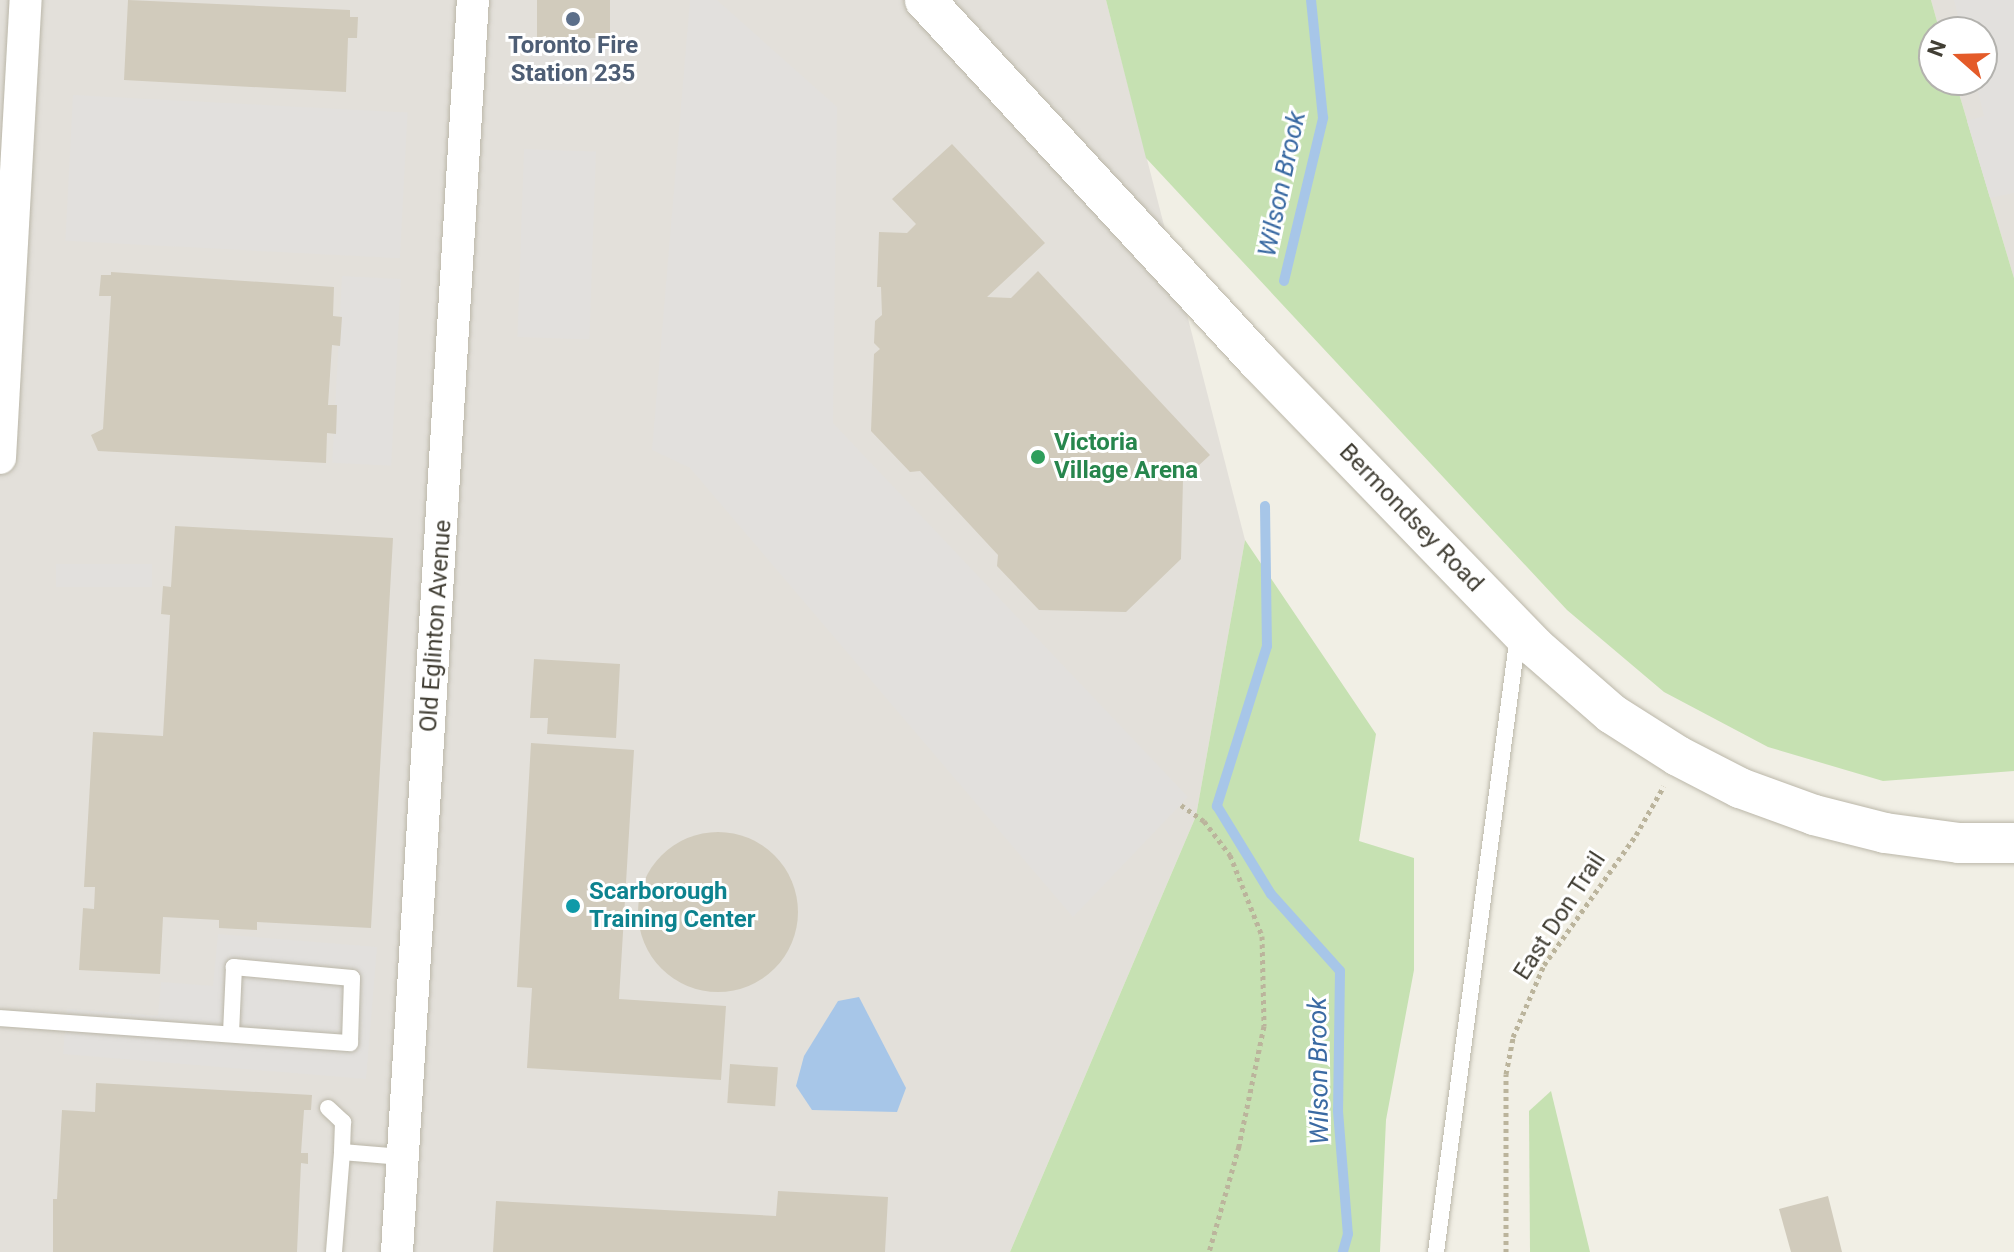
<!DOCTYPE html>
<style>
body{margin:0}
#map{position:relative;width:2014px;height:1252px;overflow:hidden;background:#f1efe5;font-family:Roboto,sans-serif}
div>[style]{position:absolute}
[style*='--x']{left:calc(var(--x)*1px);top:calc(var(--y)*1px);width:calc(var(--w)*1px);rotate:calc(var(--a)*1deg)}
.industrial>*{inset:0;background:#e3e0da}
.green>*{inset:0;background:#c6e1b2}
.parking>*{inset:0;background:#e2e0dd;transform-origin:0 0}
.water>*{inset:0;background:#a7c6e8}
.stream>*{height:10px;margin:-5px;padding:0 5px;transform-origin:5px;border-radius:5px;background:#a7c6e8}
.building>*{inset:0;background:#d1cbbc;transform-origin:0 0}
.round{border-radius:50%}
.path>*{height:5px;margin-top:-2.5px;transform-origin:0;background:repeating-linear-gradient(90deg,#bbb49c 0 4px,transparent 0 8px)}
.roads{filter:drop-shadow(0 0 2px #bbb7a9) drop-shadow(0 0 2px #bbb7a9)}
.service>*{height:16px;margin:-8px;padding:0 8px;transform-origin:8px;border-radius:8px;background:#fff}
.minor>*{height:32px;margin:-16px;padding:0 16px;transform-origin:16px;border-radius:16px;background:#fff}
.tertiary>*{height:40px;margin:-20px;padding:0 20px;transform-origin:20px;border-radius:20px;background:#fff}
.dots>*{width:22px;height:22px;translate:-50% -50%;box-sizing:border-box;border:4px solid #fff;border-radius:50%}
span{translate:-50% -50%;white-space:nowrap;text-align:center;line-height:1.15;-webkit-text-stroke:6px #fff;paint-order:stroke}
.service-label{font-size:24px;color:#4e5e75;font-weight:700}
.leisure-label{font-size:24px;color:#27864d;font-weight:700}
.left{translate:0 -50%;text-align:left}
.street-label{font-size:24px;color:#423f35}
.culture-label{font-size:24px;color:#0d838f;font-weight:700}
.water-label{font-size:26px;color:#3a6aa3;font-style:italic}
.north{position:absolute;left:1918px;top:16px;width:80px;height:80px;box-sizing:border-box;background:#fff;border:2px solid #b3b2ae;border-radius:50%;rotate:290deg;font-size:22px;font-weight:700;line-height:32px;text-align:center;color:#423f35}
.north::after{content:'';display:block;margin:auto;width:28px;height:36px;background:#e45b29;clip-path:polygon(50% 0,100% 100%,50% 72%,0 100%)}
</style>
<div id="map">
<div class="industrial">
<i style="clip-path:polygon(0 0,1106px 0,1245px 540px,1196px 816px,1010px 1252px,0 1252px)"></i>
<i style="clip-path:polygon(1931px 0,2014px 0,2014px 278px,1955px 80px,1982px 80px,1982px 32px,1940px 32px)"></i>
</div>
<div class="green">
<i style="clip-path:polygon(1106px 0,1931px 0,1940px 32px,1934px 32px,1934px 80px,1955px 80px,2014px 278px,2014px 771px,1883px 781px,1768px 747px,1664px 692px,1567px 610px,1146px 158px)"></i>
<i style="clip-path:polygon(1245px 540px,1376px 734px,1359px 841px,1414px 858px,1414px 970px,1386px 1120px,1380px 1252px,1010px 1252px,1196px 816px)"></i>
<i style="clip-path:polygon(1551px 1091px,1590px 1252px,1530px 1252px,1529px 1111px)"></i>
</div>
<div class="parking">
<i style="clip-path:polygon(690px 0,717px 0,837px 107px,833px 423px,1188px 797px,1073px 917px,690px 468px,652px 450px)"></i>
<i style="clip-path:polygon(1954px 0,2014px 0,2014px 193px,1990px 198px,1967px 121px,1984px 116px,1975px 80px,1982px 80px,1982px 32px,1962px 32px)"></i>
<i style="left:529px;top:47px;width:81px;height:38px;rotate:2deg"></i>
<i style="left:73px;top:95px;width:335px;height:146px;rotate:3deg"></i>
<i style="left:524px;top:149px;width:72px;height:188px;rotate:2deg"></i>
<i style="left:342px;top:276px;width:59px;height:187px;rotate:3deg"></i>
<i style="left:56px;top:564px;width:96px;height:23px"></i>
<i style="clip-path:polygon(218px 934px,377px 947px,366px 1079px,63px 1054px,67px 1009px,158px 1016px,161px 982px,213px 986px)"></i>
</div>
<div class="water">
<i style="clip-path:polygon(859px 997px,906px 1088px,897px 1112px,812px 1110px,796px 1086px,804px 1056px,838px 1001px)"></i>
</div>
<div class="stream">
<i style="--x:1284;--y:281;--w:168;--a:-76.5"></i>
<i style="--x:1323;--y:118;--w:119;--a:-95.8"></i>
<i style="--x:1265;--y:506;--w:140;--a:89.2"></i>
<i style="--x:1267;--y:646;--w:168;--a:107.4"></i>
<i style="--x:1217;--y:806;--w:103;--a:58.5"></i>
<i style="--x:1271;--y:894;--w:103;--a:48.1"></i>
<i style="--x:1340;--y:971;--w:140;--a:90.8"></i>
<i style="--x:1338;--y:1111;--w:123;--a:85.4"></i>
<i style="--x:1348;--y:1234;--w:19;--a:106"></i>
</div>
<div class="building">
<i style="clip-path:polygon(128px 0,350px 10px,350px 17px,358px 17px,357px 38px,348px 38px,346px 92px,124px 80px)"></i>
<i style="left:537px;top:0;width:73px;height:38px"></i>
<i style="clip-path:polygon(952px 144px,1045px 243px,987px 297px,1011px 298px,1038px 271px,1210px 455px,1183px 480px,1181px 559px,1126px 612px,1039px 610px,997px 566px,998px 555px,920px 471px,910px 472px,871px 431px,874px 354px,880px 349px,874px 343px,875px 321px,882px 315px,881px 287px,877px 287px,879px 232px,907px 233px,916px 224px,892px 199px)"></i>
<i style="clip-path:polygon(111px 272px,334px 287px,333px 316px,342px 317px,340px 346px,332px 345px,328px 405px,337px 405px,336px 434px,327px 433px,326px 463px,98px 451px,91px 435px,103px 429px,111px 296px,99px 296px,101px 275px,111px 275px)"></i>
<i style="clip-path:polygon(175px 526px,393px 538px,371px 928px,257px 922px,257px 930px,219px 928px,219px 920px,163px 917px,160px 974px,79px 970px,83px 908px,94px 909px,95px 887px,84px 887px,93px 732px,163px 736px,170px 615px,161px 614px,163px 586px,171px 587px)"></i>
<i style="clip-path:polygon(534px 659px,620px 664px,616px 738px,547px 734px,548px 718px,530px 718px)"></i>
<i style="clip-path:polygon(531px 743px,634px 750px,619px 999px,726px 1006px,721px 1080px,527px 1068px,532px 988px,517px 987px)"></i>
<i class="round" style="left:638px;top:832px;width:160px;height:160px"></i>
<i style="left:730px;top:1064px;width:48px;height:39px;rotate:4deg"></i>
<i style="clip-path:polygon(96px 1083px,312px 1095px,311px 1110px,304px 1110px,301px 1153px,308px 1153px,308px 1164px,301px 1163px,297px 1252px,53px 1252px,53px 1199px,57px 1199px,62px 1110px,95px 1112px)"></i>
<i style="clip-path:polygon(778px 1191px,888px 1197px,885px 1252px,493px 1252px,496px 1201px,776px 1216px)"></i>
<i style="clip-path:polygon(1828px 1196px,1842px 1252px,1791px 1252px,1779px 1209px)"></i>
</div>
<div class="path">
<i style="--x:1181;--y:805;--w:28;--a:35"></i>
<i style="--x:1204;--y:821;--w:43;--a:52.6"></i>
<i style="--x:1230;--y:855;--w:87;--a:68.4"></i>
<i style="--x:1262;--y:936;--w:90;--a:88.7"></i>
<i style="--x:1264;--y:1026;--w:123;--a:101.8"></i>
<i style="--x:1239;--y:1146;--w:110;--a:105.8"></i>
<i style="--x:1506;--y:1252;--w:178;--a:-90"></i>
<i style="--x:1506;--y:1074;--w:38;--a:-79"></i>
<i style="--x:1513;--y:1037;--w:78;--a:-66.7"></i>
<i style="--x:1544;--y:965;--w:159;--a:-54.7"></i>
<i style="--x:1636;--y:835;--w:56;--a:-60.3"></i>
</div>
<div class="roads">
<div class="service">
<i style="--x:0;--y:1018;--w:351;--a:4.1"></i>
<i style="--x:350;--y:1043;--w:65;--a:-88.2"></i>
<i style="--x:352;--y:978;--w:119;--a:-174.7"></i>
<i style="--x:234;--y:967;--w:67;--a:92.6"></i>
<i style="--x:328;--y:1108;--w:21;--a:43"></i>
<i style="--x:343;--y:1122;--w:30;--a:92"></i>
<i style="--x:334;--y:1252;--w:100;--a:-85.4"></i>
<i style="--x:342;--y:1152;--w:60;--a:4.8"></i>
<i style="--x:1436;--y:1252;--w:622;--a:-82.43"></i>
</div>
<div class="minor">
<i style="--x:0;--y:458;--w:459;--a:-86.8"></i>
<i style="--x:397;--y:1252;--w:1254;--a:-86.53"></i>
</div>
<div class="tertiary">
<i style="--x:925;--y:0;--w:491;--a:47.3"></i>
<i style="--x:1258;--y:361;--w:397;--a:45.9"></i>
<i style="--x:1534;--y:646;--w:103;--a:41.1"></i>
<i style="--x:1612;--y:714;--w:78;--a:32.5"></i>
<i style="--x:1678;--y:756;--w:70;--a:27.3"></i>
<i style="--x:1740;--y:788;--w:79;--a:20"></i>
<i style="--x:1814;--y:815;--w:73;--a:14.2"></i>
<i style="--x:1885;--y:833;--w:75;--a:7.7"></i>
<i style="--x:1959;--y:843;--w:55;--a:0"></i>
</div>
</div>
<div class="dots">
<i style="left:573px;top:19px;background:#5c6f8a"></i>
<i style="left:1038px;top:457px;background:#2e9e5b"></i>
<i style="left:573px;top:906px;background:#0f9aa8"></i>
</div>
<div class="service-label">
<span style="left:573px;top:60px">Toronto Fire<br>Station 235</span>
</div>
<div class="leisure-label">
<span class="left" style="left:1054px;top:457px">Victoria<br>Village Arena</span>
</div>
<div class="street-label">
<span style="left:1411px;top:518px;rotate:46deg">Bermondsey Road</span>
<span style="left:436px;top:626px;rotate:-86deg">Old Eglinton Avenue</span>
<span style="left:1560px;top:916px;rotate:-57deg">East Don Trail</span>
</div>
<div class="culture-label">
<span class="left" style="left:589px;top:906px">Scarborough<br>Training Center</span>
</div>
<div class="water-label">
<span style="left:1282px;top:184px;rotate:-78deg">Wilson Brook</span>
<span style="left:1319px;top:1071px;rotate:-91deg">Wilson Brook</span>
</div>
<div class="north">N</div>
</div>
